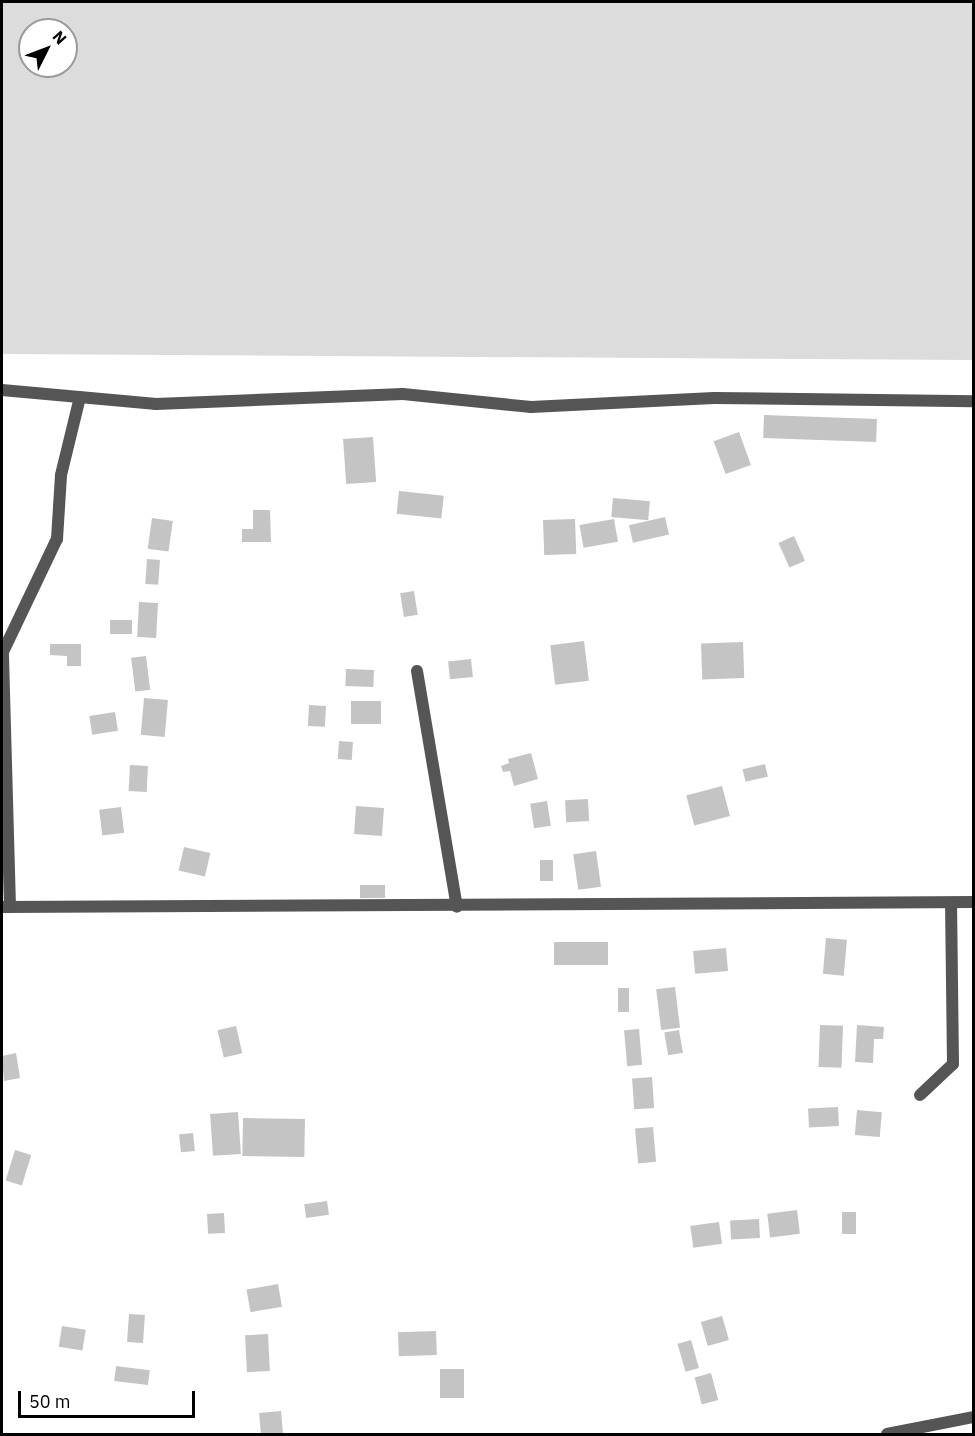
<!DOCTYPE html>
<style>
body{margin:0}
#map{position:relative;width:975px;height:1436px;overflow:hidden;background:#fff;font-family:"IBM Plex Sans",sans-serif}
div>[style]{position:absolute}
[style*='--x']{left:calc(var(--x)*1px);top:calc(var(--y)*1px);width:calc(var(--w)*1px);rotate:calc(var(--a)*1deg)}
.green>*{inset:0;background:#dcdcdc}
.building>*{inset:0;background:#c4c4c4;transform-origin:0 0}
.street>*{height:12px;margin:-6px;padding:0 6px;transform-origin:6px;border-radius:6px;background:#555}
span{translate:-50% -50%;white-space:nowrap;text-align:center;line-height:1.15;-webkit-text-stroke:4.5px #fff;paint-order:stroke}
.frame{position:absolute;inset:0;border:3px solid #000;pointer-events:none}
.north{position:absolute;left:18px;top:18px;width:60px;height:60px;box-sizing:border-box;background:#fff;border:2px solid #999;border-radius:50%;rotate:48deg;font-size:16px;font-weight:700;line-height:24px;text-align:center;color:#000}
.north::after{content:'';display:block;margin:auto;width:21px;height:27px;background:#000;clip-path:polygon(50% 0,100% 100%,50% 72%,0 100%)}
.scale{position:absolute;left:18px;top:1391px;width:177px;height:27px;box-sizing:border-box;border:3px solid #000;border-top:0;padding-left:8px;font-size:18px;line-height:21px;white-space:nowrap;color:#000;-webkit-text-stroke:4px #fff;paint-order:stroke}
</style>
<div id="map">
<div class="green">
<i style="clip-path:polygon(evenodd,2px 2px,973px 2px,973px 360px,5px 354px,2px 353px,2px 2px,30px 30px,66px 30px,66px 66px,30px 66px,30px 30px)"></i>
</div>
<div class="building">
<i style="left:764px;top:415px;width:113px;height:23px;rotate:2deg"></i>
<i style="left:739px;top:432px;width:35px;height:27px;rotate:70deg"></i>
<i style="left:373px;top:437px;width:45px;height:30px;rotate:86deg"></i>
<i style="left:399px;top:491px;width:45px;height:23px;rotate:6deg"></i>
<i style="left:613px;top:498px;width:37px;height:19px;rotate:5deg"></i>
<i style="clip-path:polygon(253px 510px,270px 510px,271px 542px,242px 542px,242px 529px,253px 529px)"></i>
<i style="left:665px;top:517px;width:18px;height:37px;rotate:77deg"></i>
<i style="left:152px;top:518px;width:21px;height:31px;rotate:8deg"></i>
<i style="left:575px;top:519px;width:35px;height:32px;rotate:88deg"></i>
<i style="left:614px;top:519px;width:23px;height:35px;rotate:80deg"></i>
<i style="left:794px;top:536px;width:27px;height:17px;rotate:66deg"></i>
<i style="left:147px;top:559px;width:13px;height:25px;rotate:4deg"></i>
<i style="left:414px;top:591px;width:24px;height:14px;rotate:81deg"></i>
<i style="left:139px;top:602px;width:19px;height:35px;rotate:3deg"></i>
<i style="left:132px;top:620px;width:14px;height:22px;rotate:90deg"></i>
<i style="left:584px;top:641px;width:40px;height:34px;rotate:83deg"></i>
<i style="left:743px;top:642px;width:36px;height:42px;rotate:88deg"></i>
<i style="clip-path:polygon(50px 644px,81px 644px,81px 666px,67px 666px,67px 656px,50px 655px)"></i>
<i style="left:146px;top:656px;width:34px;height:15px;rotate:83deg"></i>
<i style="left:471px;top:659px;width:18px;height:23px;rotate:84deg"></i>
<i style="left:346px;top:669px;width:28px;height:17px;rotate:2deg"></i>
<i style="left:144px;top:698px;width:24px;height:37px;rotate:5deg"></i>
<i style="left:351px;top:701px;width:30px;height:23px"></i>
<i style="left:309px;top:705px;width:17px;height:21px;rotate:3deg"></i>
<i style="left:115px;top:712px;width:19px;height:26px;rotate:81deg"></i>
<i style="left:339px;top:741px;width:14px;height:18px;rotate:4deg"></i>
<i style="clip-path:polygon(531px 753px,538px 779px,514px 786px,510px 771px,503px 772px,501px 766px,509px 763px,508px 759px)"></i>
<i style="left:765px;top:764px;width:13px;height:23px;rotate:77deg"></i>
<i style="left:130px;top:765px;width:18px;height:26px;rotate:3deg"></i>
<i style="left:722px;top:786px;width:31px;height:37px;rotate:75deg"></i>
<i style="left:588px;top:799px;width:22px;height:23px;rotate:87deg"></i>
<i style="left:547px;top:801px;width:25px;height:17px;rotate:81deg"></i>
<i style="left:356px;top:806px;width:28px;height:28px;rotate:4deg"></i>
<i style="left:121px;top:807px;width:26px;height:22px;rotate:83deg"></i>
<i style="left:184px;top:847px;width:27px;height:24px;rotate:13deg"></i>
<i style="left:596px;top:851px;width:36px;height:23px;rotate:82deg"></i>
<i style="left:540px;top:860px;width:13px;height:21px"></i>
<i style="left:360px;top:885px;width:25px;height:13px"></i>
<i style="left:826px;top:938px;width:21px;height:36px;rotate:5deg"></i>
<i style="left:608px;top:942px;width:23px;height:54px;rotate:90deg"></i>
<i style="left:726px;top:948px;width:23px;height:33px;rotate:85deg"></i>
<i style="left:675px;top:987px;width:41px;height:19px;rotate:83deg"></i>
<i style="left:618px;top:988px;width:11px;height:24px"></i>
<i style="left:820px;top:1025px;width:23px;height:42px;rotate:2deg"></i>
<i style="clip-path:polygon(857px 1025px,884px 1027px,883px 1039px,874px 1039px,873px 1063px,855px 1062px)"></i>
<i style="left:236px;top:1026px;width:28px;height:19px;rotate:77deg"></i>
<i style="left:639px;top:1029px;width:36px;height:15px;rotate:85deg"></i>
<i style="left:679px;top:1030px;width:23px;height:15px;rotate:80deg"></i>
<i style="clip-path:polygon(16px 1053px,20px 1078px,4px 1081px,2px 1056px)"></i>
<i style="left:652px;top:1077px;width:31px;height:20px;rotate:86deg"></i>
<i style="left:838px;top:1107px;width:19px;height:30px;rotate:87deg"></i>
<i style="left:857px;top:1110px;width:25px;height:25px;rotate:5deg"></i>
<i style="left:238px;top:1112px;width:42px;height:28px;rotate:86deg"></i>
<i style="left:243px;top:1118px;width:62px;height:38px;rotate:1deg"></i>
<i style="left:653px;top:1127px;width:35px;height:18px;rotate:85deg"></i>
<i style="left:193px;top:1133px;width:18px;height:14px;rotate:84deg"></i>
<i style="left:15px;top:1150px;width:17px;height:32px;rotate:17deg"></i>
<i style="left:327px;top:1201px;width:14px;height:23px;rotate:82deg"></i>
<i style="left:797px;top:1210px;width:24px;height:30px;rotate:83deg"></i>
<i style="left:842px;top:1212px;width:14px;height:22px"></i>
<i style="left:224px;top:1213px;width:20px;height:17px;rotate:87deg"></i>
<i style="left:759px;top:1219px;width:19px;height:29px;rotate:87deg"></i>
<i style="left:719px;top:1222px;width:22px;height:29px;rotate:82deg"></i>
<i style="left:278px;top:1284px;width:23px;height:32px;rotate:80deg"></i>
<i style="left:129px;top:1314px;width:16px;height:28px;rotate:4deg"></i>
<i style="left:722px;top:1316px;width:25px;height:22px;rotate:74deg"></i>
<i style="left:62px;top:1326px;width:24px;height:21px;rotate:9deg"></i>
<i style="left:436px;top:1331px;width:24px;height:38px;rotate:88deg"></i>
<i style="left:268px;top:1334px;width:37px;height:23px;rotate:87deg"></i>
<i style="left:691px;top:1340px;width:29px;height:14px;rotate:74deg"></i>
<i style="left:116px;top:1366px;width:34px;height:15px;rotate:7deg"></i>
<i style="left:440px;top:1369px;width:24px;height:29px"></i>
<i style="left:711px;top:1373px;width:28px;height:17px;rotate:75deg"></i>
<i style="left:281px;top:1411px;width:23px;height:22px;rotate:85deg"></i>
</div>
<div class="street">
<i style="--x:2;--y:390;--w:155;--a:5.2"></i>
<i style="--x:156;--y:404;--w:247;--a:-2.3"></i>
<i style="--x:403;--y:394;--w:129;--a:5.8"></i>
<i style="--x:531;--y:407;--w:183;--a:-2.8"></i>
<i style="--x:714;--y:398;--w:260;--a:0.7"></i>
<i style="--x:417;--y:671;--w:239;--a:80.4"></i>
<i style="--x:2;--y:907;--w:972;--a:-0.29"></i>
<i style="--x:10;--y:907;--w:255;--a:-91.6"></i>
<i style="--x:3;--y:652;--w:125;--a:-64.5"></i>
<i style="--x:57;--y:539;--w:64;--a:-86.4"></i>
<i style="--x:61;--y:475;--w:80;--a:-76.3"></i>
<i style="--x:920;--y:1095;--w:45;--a:-43.2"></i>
<i style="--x:953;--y:1064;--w:161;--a:-90.7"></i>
<i style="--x:887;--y:1434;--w:89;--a:-11.1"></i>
</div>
<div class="frame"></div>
<div class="north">N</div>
<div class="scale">50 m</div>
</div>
